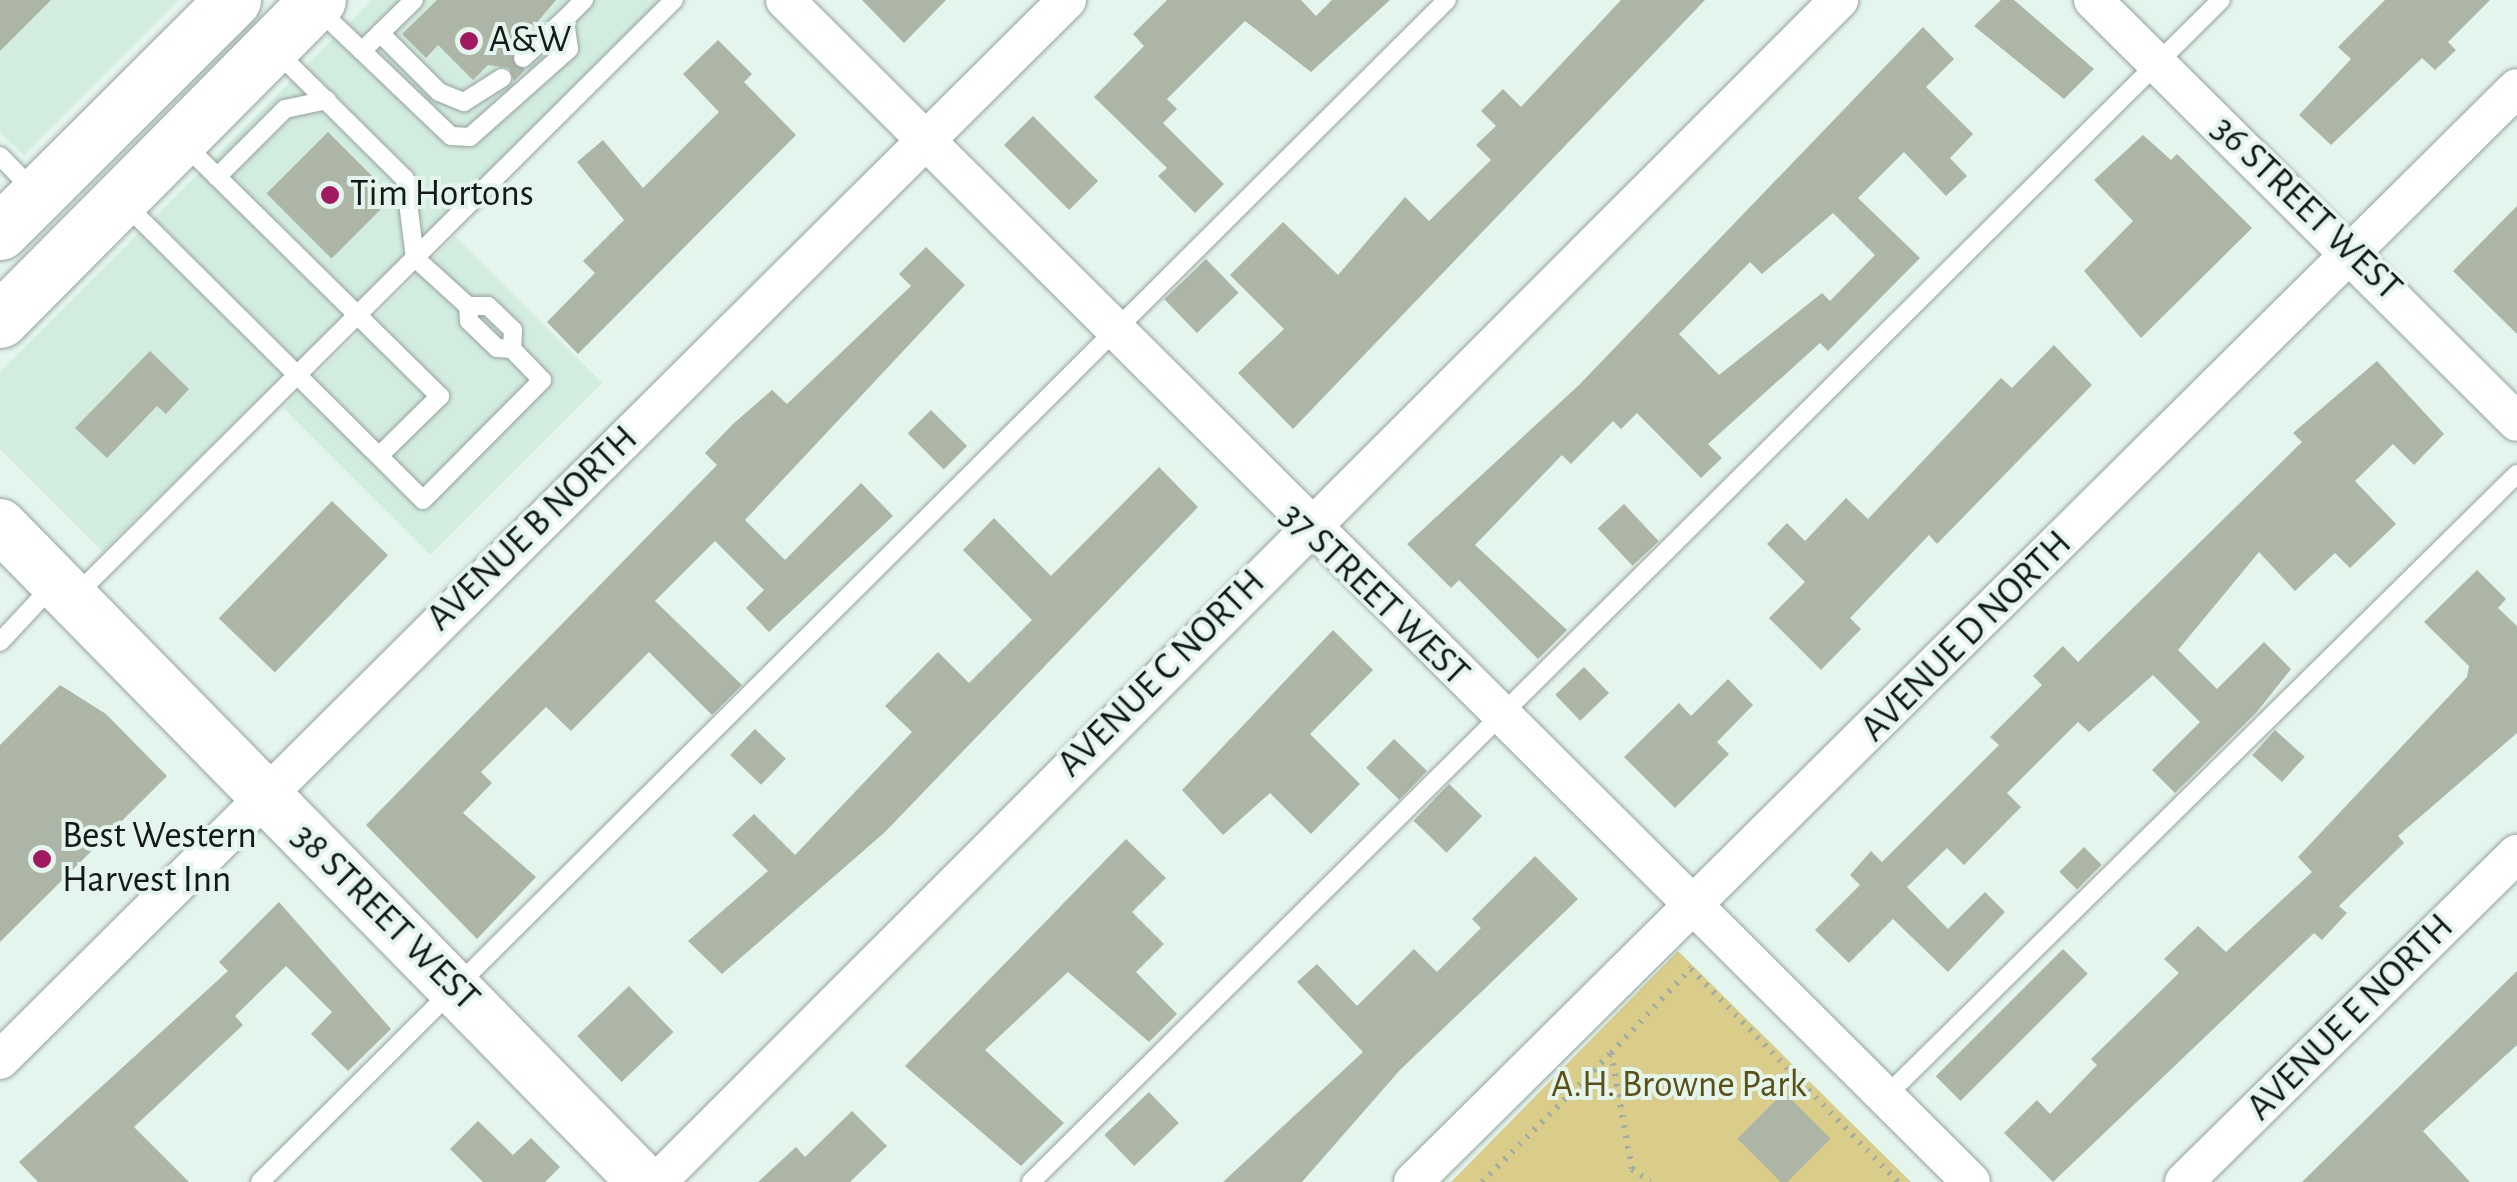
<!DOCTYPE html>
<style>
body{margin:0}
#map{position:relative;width:2517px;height:1182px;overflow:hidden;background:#e4f5ed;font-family:"Alegreya Sans",sans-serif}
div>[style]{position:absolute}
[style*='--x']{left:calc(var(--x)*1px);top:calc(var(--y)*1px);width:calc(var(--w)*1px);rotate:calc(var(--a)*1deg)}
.built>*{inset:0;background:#d3ece0;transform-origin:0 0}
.green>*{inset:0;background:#dacc89}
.building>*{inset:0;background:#adb5a7;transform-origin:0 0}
.path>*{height:6px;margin-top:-3px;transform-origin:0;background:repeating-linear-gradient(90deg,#a0aea7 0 2.5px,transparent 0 10.5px)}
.roads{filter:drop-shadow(0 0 2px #94a39c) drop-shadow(0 0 2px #94a39c)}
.lane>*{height:18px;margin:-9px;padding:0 9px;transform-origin:9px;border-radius:9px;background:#fff}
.street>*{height:38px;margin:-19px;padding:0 19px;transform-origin:19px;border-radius:19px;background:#fff}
.secondary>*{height:52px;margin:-26px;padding:0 26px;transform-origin:26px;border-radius:26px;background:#fff}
.primary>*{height:55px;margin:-27.5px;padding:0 27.5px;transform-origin:27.5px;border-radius:27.5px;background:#fff}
.dots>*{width:28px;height:28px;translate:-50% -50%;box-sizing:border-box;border:5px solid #e4f5ed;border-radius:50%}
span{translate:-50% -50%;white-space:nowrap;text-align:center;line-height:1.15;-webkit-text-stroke:8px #e4f5ed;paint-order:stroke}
.poi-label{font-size:38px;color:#131916}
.left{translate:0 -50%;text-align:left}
.street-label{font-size:38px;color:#131916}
.park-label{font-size:38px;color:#5b4f13}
</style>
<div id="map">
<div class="built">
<i style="clip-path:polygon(0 0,179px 0,24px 155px,0 132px)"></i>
<i style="clip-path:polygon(372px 0,665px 0,103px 552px,0 449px,0 372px)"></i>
<i style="left:455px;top:236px;width:208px;height:243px;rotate:45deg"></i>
</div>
<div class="green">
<i style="clip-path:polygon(1678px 951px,1911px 1182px,1451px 1182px)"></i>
</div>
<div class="building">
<i style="clip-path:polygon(0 0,51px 0,0 51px)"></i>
<i style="clip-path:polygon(437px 0,556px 0,511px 53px,525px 70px,514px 81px,509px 68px,488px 65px,473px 80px,438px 45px,426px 58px,402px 34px)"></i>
<i style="clip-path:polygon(862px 0,946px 0,904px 43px)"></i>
<i style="clip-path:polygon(1167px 0,1301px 0,1316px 16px,1332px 0,1390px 0,1311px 72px,1245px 21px,1167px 99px,1177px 109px,1163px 123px,1224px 184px,1195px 213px,1158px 176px,1167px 168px,1094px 97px,1144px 46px,1133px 34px)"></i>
<i style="clip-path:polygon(1621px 0,1705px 0,1293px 429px,1238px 373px,1284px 329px,1230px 275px,1283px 222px,1338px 275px,1405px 197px,1429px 221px,1491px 160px,1476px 145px,1496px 126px,1481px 111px,1503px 89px,1521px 107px)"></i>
<i style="clip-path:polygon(2001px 0,2014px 0,2094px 69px,2064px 99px,1974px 26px)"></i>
<i style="clip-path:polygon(2385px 0,2490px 0,2448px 42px,2456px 50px,2435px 70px,2422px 58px,2331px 145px,2299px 115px,2351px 59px,2338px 47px)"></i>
<i style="clip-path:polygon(evenodd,1923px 27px,1954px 59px,1926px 87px,1973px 134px,1950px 158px,1967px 176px,1946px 196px,1904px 152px,1858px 198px,1920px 258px,1828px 351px,1820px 343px,1708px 444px,1722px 458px,1701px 478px,1637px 413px,1621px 429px,1613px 421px,1571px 464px,1562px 455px,1475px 545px,1567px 630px,1538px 659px,1459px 580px,1451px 588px,1407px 544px,1579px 385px,1923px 27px,1833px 213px,1875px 255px,1830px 301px,1822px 293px,1719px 375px,1679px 334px,1750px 262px,1762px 274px,1833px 213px)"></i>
<i style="clip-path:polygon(718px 40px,752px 74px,744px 82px,796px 135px,578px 354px,547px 322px,595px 273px,583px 261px,624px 220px,577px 162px,603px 140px,643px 188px,719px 112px,683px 74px)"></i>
<i style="left:1033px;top:116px;width:92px;height:41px;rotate:45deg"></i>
<i style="left:328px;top:132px;width:92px;height:87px;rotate:45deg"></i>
<i style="clip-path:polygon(2143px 135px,2171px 160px,2177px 154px,2252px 228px,2141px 338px,2084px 271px,2133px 221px,2094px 180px)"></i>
<i style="clip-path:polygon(2517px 206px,2517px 334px,2453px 271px)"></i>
<i style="clip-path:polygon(926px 247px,965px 285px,745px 520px,785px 560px,861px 483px,893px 516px,769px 632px,746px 608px,764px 590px,715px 541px,655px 601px,742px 685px,712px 715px,649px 652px,571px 731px,546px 707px,481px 772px,492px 783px,463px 813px,536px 877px,477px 939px,366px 825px,717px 465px,705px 453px,733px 424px,772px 390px,787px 404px,911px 286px,899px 274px)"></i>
<i style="left:1206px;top:259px;width:47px;height:58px;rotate:46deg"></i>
<i style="clip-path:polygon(2054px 345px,2092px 385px,1937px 544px,1929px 535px,1850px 618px,1861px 629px,1821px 670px,1769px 618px,1805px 582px,1767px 544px,1787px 523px,1805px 541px,1846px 498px,1868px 519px,2001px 378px,2012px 388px)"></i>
<i style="clip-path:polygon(150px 351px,189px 389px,166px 414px,157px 406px,107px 458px,75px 428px)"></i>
<i style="clip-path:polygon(2377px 361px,2444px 434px,2414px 465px,2393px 444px,2355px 481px,2396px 524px,2350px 568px,2335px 553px,2295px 591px,2259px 552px,2178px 650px,2217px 689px,2264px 642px,2291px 669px,2256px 713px,2175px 793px,2152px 770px,2200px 722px,2153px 675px,2089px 732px,2078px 722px,2007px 793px,2021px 807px,1964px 865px,1947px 848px,1907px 887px,1948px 929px,1985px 892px,2005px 912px,1948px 972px,1893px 919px,1849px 963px,1815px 930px,1860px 885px,1850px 875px,1871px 851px,1882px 862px,1999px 745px,1990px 737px,2042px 685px,2033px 676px,2063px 646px,2078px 662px,2302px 442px,2293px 433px)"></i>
<i style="left:931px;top:410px;width:51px;height:33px;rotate:45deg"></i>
<i style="clip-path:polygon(1159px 467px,1198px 507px,885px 832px,722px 974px,688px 941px,768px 871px,732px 835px,754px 814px,795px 855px,912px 732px,885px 706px,938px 652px,969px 683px,1032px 620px,963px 550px,994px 518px,1051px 576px)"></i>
<i style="left:332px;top:501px;width:78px;height:163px;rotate:44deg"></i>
<i style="left:1624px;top:504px;width:51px;height:36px;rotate:47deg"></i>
<i style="clip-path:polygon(2477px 570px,2506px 599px,2498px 608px,2517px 626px,2517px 733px,2398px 836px,2404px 843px,2339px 906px,2347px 913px,2322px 940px,2314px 933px,2053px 1182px,2004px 1133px,2037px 1100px,2050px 1114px,2097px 1065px,2091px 1059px,2179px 973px,2164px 959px,2198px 926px,2226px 952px,2312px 872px,2298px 857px,2467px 677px,2469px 666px,2424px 622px)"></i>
<i style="clip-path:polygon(1333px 630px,1373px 670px,1310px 734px,1360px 784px,1311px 834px,1270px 793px,1223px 835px,1182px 790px)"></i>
<i style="left:1584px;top:667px;width:36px;height:40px;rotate:46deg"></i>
<i style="clip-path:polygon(1728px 679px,1753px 705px,1717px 742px,1729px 754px,1675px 808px,1624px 757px,1679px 703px,1691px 716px)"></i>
<i style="clip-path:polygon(60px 685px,106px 714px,167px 776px,0 942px,0 745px)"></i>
<i style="left:755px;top:729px;width:43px;height:36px;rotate:44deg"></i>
<i style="left:2275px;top:730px;width:40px;height:34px;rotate:42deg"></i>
<i style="left:1394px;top:739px;width:46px;height:40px;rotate:44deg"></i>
<i style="left:1449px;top:784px;width:46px;height:51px;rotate:44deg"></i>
<i style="clip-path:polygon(1126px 839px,1166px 878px,1132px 912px,1164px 944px,1136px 972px,1177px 1014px,1149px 1042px,1068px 972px,985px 1050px,1064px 1123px,1021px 1166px,905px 1066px)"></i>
<i style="left:2084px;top:847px;width:25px;height:35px;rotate:45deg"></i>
<i style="clip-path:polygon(1535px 856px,1578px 899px,1400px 1070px,1302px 1182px,1223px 1182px,1363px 1052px,1297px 982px,1317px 964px,1357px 1006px,1414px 949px,1437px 972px,1481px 928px,1472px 919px)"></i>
<i style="clip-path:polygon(279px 902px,391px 1029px,348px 1071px,311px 1034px,332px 1012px,286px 966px,235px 1016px,243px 1025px,134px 1127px,189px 1182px,38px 1182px,19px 1162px,228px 971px,219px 962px)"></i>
<i style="left:2063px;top:949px;width:35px;height:180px;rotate:45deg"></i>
<i style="clip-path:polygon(2517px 971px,2517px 1045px,2423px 1131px,2470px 1182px,2302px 1182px)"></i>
<i style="left:629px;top:986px;width:64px;height:72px;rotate:46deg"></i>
<i style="left:1149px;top:1092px;width:43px;height:62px;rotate:46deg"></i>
<i style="left:1784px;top:1092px;width:66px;height:66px;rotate:45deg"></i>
<i style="clip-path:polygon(852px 1111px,887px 1146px,850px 1182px,758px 1182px,796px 1147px,805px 1157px)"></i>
<i style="clip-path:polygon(478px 1121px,513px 1155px,531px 1138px,560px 1167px,545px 1182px,483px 1182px,450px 1149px)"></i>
</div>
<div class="path">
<i style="--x:1691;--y:969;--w:297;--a:45.8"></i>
<i style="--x:1611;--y:1053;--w:117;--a:-46.7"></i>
<i style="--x:1482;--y:1182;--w:182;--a:-45"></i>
<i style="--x:1611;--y:1053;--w:118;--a:79.7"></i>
<i style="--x:1632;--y:1169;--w:22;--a:36"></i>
</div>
<div class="roads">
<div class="lane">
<i style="--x:414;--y:0;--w:73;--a:135.6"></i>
<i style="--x:362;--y:51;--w:123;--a:43.7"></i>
<i style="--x:451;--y:136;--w:19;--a:3"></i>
<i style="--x:470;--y:137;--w:132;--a:-41.6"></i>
<i style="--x:569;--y:49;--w:30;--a:-98"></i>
<i style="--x:565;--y:19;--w:27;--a:-45"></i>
<i style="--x:319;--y:10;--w:59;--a:43.6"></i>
<i style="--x:380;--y:33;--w:83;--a:45"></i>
<i style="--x:439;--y:92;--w:27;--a:22"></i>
<i style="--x:464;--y:102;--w:45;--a:-32.3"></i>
<i style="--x:523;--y:58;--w:57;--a:-42.9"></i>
<i style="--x:183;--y:143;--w:361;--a:44.6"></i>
<i style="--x:440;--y:396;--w:84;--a:135.5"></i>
<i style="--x:0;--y:156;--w:50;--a:45.8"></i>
<i style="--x:217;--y:177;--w:96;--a:-45"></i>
<i style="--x:285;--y:109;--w:43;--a:-12.1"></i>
<i style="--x:124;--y:203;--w:421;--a:44.8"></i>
<i style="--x:423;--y:500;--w:169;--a:-45.2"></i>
<i style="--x:542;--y:380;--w:43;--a:-134.1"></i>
<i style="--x:512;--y:349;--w:19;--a:-87"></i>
<i style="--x:513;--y:330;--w:35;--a:-136"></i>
<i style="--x:488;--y:306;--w:20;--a:180"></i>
<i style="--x:468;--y:306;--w:72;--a:-137.8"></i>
<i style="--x:415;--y:258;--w:80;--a:-97.2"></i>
<i style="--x:405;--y:179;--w:183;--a:-135.2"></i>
<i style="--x:468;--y:306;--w:15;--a:86"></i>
<i style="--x:469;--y:321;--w:39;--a:44"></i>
<i style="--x:497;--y:348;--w:15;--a:4"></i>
<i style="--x:75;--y:596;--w:845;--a:-44.86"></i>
<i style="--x:0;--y:642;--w:79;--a:-47"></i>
<i style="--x:1887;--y:1095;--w:885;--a:-44.59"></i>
<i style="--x:260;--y:1182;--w:1675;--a:-44.88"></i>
<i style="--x:1031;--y:1182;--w:1677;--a:-44.81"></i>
</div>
<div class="street">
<i style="--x:785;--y:0;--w:1674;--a:44.9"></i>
<i style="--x:2093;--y:0;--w:598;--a:44.86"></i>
<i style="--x:0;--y:1060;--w:1504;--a:-44.81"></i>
<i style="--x:657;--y:1182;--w:1672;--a:-45"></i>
<i style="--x:1413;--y:1182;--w:1554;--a:-44.74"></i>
<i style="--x:2184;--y:1182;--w:467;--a:-44.6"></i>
</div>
<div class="secondary">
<i style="--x:0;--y:525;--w:920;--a:45.57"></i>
</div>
<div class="primary">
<i style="--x:0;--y:232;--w:329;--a:-44.9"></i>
<i style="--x:0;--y:320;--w:451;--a:-45.2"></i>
</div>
</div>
<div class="dots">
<i style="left:469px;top:41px;background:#a31961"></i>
<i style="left:330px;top:195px;background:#a31961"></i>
<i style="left:42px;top:859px;background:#a31961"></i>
</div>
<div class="poi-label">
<span class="left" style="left:489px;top:41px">A&amp;W</span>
<span class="left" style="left:350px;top:195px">Tim Hortons</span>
<span class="left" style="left:62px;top:859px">Best Western<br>Harvest Inn</span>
</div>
<div class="street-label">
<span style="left:2306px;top:209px;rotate:44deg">36 STREET WEST</span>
<span style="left:533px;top:529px;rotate:-44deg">AVENUE B NORTH</span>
<span style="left:1374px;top:595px;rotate:44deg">37 STREET WEST</span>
<span style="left:1967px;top:637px;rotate:-45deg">AVENUE D NORTH</span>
<span style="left:1162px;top:674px;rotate:-45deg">AVENUE C NORTH</span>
<span style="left:385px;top:918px;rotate:45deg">38 STREET WEST</span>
<span style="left:2351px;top:1018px;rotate:-45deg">AVENUE E NORTH</span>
</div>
<div class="park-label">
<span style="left:1679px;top:1086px">A.H. Browne Park</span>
</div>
</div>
